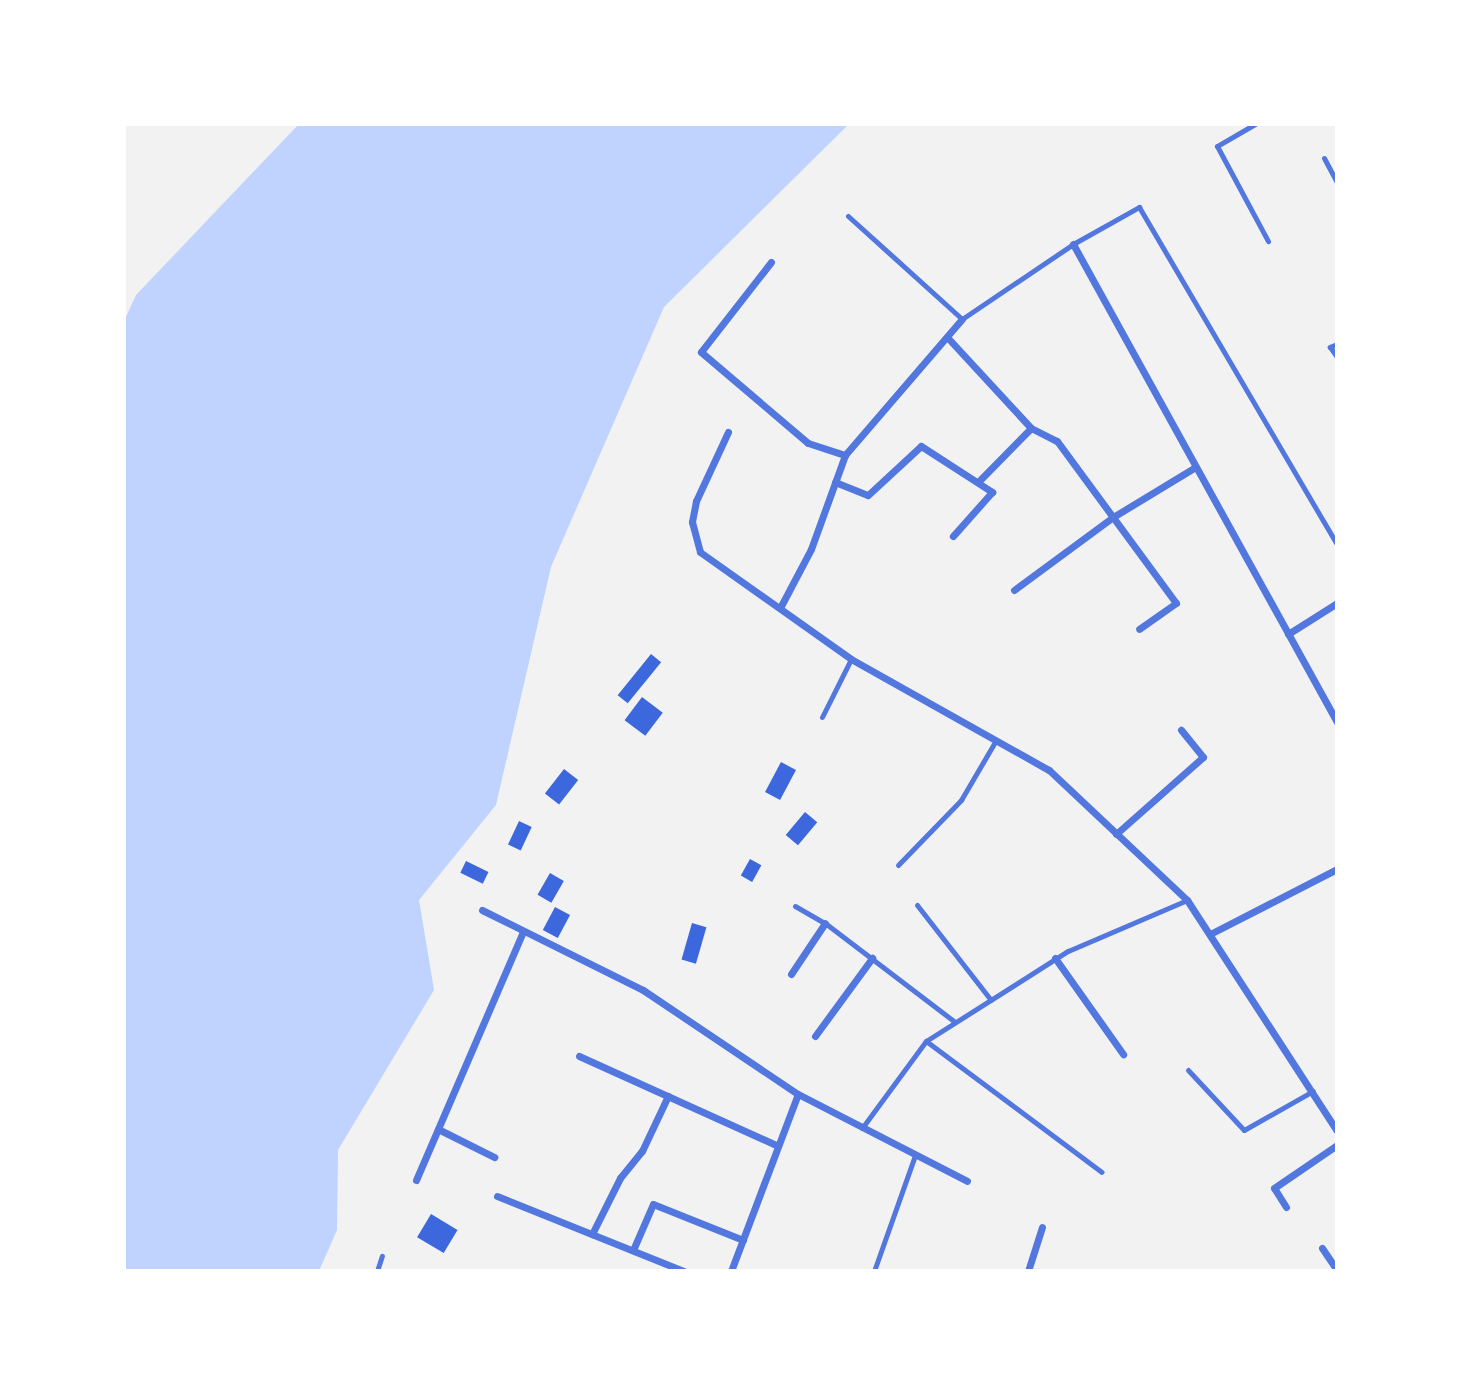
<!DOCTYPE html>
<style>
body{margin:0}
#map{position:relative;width:1461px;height:1395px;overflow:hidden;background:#f2f2f2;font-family:Lato,sans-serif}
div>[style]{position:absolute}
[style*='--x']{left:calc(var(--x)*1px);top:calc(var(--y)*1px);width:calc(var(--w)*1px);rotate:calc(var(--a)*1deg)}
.water>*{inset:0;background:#bfd3fe}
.building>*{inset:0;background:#3d67dc;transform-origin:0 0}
.service>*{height:5px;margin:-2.5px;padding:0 2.5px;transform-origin:2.5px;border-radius:2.5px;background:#5277de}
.minor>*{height:7px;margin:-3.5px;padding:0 3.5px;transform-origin:3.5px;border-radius:3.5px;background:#5277de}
span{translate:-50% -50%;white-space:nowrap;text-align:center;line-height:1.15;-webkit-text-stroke:5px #fff;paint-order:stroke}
.frame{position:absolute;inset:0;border:126px solid #fff;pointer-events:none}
</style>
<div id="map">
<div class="water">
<i style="clip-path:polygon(299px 124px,849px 124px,664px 307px,551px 567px,496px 805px,419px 900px,434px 990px,338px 1150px,337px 1230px,319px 1271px,124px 1271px,124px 321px,136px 295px)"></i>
</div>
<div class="building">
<i style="left:651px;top:654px;width:13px;height:53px;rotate:39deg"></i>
<i style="left:642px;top:697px;width:26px;height:29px;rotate:37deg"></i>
<i style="left:781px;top:762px;width:17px;height:34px;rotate:28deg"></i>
<i style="left:564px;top:769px;width:18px;height:31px;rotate:38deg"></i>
<i style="left:805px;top:812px;width:16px;height:30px;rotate:40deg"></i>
<i style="left:519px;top:821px;width:14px;height:26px;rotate:25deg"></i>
<i style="left:750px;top:859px;width:13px;height:19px;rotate:29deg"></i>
<i style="left:466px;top:861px;width:25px;height:13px;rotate:26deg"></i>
<i style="left:550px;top:873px;width:16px;height:25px;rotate:30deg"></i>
<i style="left:555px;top:907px;width:17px;height:26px;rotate:28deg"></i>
<i style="left:692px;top:923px;width:15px;height:38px;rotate:16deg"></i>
<i style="left:431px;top:1214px;width:31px;height:27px;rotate:31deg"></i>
</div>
<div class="service">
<i style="--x:1255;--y:124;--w:44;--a:149.9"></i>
<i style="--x:1217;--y:146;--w:108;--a:61.8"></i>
<i style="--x:1324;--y:158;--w:27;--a:62"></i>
<i style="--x:848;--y:216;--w:154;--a:42.1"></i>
<i style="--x:962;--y:319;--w:134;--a:-34"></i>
<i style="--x:1073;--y:244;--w:76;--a:-29.3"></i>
<i style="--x:1139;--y:207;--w:392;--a:59.6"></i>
<i style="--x:1337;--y:344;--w:8;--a:157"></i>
<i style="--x:1330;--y:347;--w:12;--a:55"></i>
<i style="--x:822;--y:717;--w:65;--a:-63.4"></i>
<i style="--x:898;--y:865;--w:91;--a:-45.9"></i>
<i style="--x:961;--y:800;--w:69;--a:-59.7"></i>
<i style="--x:917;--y:905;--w:120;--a:52.1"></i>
<i style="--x:795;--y:906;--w:34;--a:30"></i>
<i style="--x:825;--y:923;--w:163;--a:37.3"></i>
<i style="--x:926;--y:1041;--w:219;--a:36.7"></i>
<i style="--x:1188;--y:1070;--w:82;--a:47"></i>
<i style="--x:1244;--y:1130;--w:79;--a:-29.5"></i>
<i style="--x:862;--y:1128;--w:108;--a:-53.7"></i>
<i style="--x:926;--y:1041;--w:168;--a:-32.4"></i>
<i style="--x:1068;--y:951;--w:129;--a:-23.2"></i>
<i style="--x:377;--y:1271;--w:16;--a:-72"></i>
<i style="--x:874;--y:1271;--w:123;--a:-70.5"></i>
</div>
<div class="minor">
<i style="--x:1073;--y:244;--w:546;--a:61.09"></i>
<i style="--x:771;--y:262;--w:114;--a:127.9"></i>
<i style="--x:701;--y:352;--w:140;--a:40.4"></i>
<i style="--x:808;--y:443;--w:39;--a:18"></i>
<i style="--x:947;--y:337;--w:124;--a:47.3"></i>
<i style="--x:1031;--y:428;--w:29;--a:27"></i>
<i style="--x:1057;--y:441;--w:201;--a:53.7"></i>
<i style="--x:1176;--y:603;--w:45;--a:144.9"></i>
<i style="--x:728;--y:432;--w:76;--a:114.9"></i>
<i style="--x:696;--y:501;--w:21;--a:101"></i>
<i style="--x:692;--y:522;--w:31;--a:75"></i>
<i style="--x:700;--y:552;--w:185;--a:35.3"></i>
<i style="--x:851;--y:659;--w:227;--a:29.3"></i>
<i style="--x:1049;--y:770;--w:190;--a:43.3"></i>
<i style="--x:1187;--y:900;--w:275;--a:57"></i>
<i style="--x:979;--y:481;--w:74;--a:-45.5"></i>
<i style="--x:835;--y:482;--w:35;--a:22"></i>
<i style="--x:868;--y:495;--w:72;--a:-42.8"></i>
<i style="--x:921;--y:446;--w:85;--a:32.9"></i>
<i style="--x:992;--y:492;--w:59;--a:131.6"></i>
<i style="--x:1014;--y:590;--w:123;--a:-36.4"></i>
<i style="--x:1113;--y:517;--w:95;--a:-31.2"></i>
<i style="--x:781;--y:606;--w:64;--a:-62.2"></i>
<i style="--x:811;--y:549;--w:100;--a:-70.1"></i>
<i style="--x:845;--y:455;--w:179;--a:-49.3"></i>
<i style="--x:1288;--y:634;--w:58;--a:-32.3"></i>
<i style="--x:1116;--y:834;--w:116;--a:-41.5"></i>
<i style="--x:1203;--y:757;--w:35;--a:-129"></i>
<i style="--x:482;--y:910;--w:180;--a:26.4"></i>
<i style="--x:643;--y:990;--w:187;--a:33.9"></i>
<i style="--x:798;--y:1094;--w:190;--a:27.2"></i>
<i style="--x:1212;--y:933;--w:140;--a:-27.1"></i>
<i style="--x:1055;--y:958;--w:118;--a:54.7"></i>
<i style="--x:791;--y:974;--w:61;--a:-56.3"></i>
<i style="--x:815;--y:1036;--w:97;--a:-53.8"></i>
<i style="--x:579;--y:1056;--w:218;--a:24.3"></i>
<i style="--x:438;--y:1129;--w:63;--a:26.6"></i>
<i style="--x:416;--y:1180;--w:271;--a:-66.7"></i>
<i style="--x:497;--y:1196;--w:201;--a:21.9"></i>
<i style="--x:1286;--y:1207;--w:22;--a:-122"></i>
<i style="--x:1274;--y:1188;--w:76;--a:-34.3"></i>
<i style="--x:592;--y:1234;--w:63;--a:-63.4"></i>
<i style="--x:620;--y:1178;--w:35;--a:-51"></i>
<i style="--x:642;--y:1151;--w:61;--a:-64.7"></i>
<i style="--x:1322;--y:1248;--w:27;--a:56"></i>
<i style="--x:633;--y:1250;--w:50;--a:-66.5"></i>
<i style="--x:653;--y:1204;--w:97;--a:21.8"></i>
<i style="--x:731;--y:1271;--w:189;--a:-69.3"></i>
<i style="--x:1028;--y:1271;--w:46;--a:-72.3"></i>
</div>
<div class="frame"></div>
</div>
